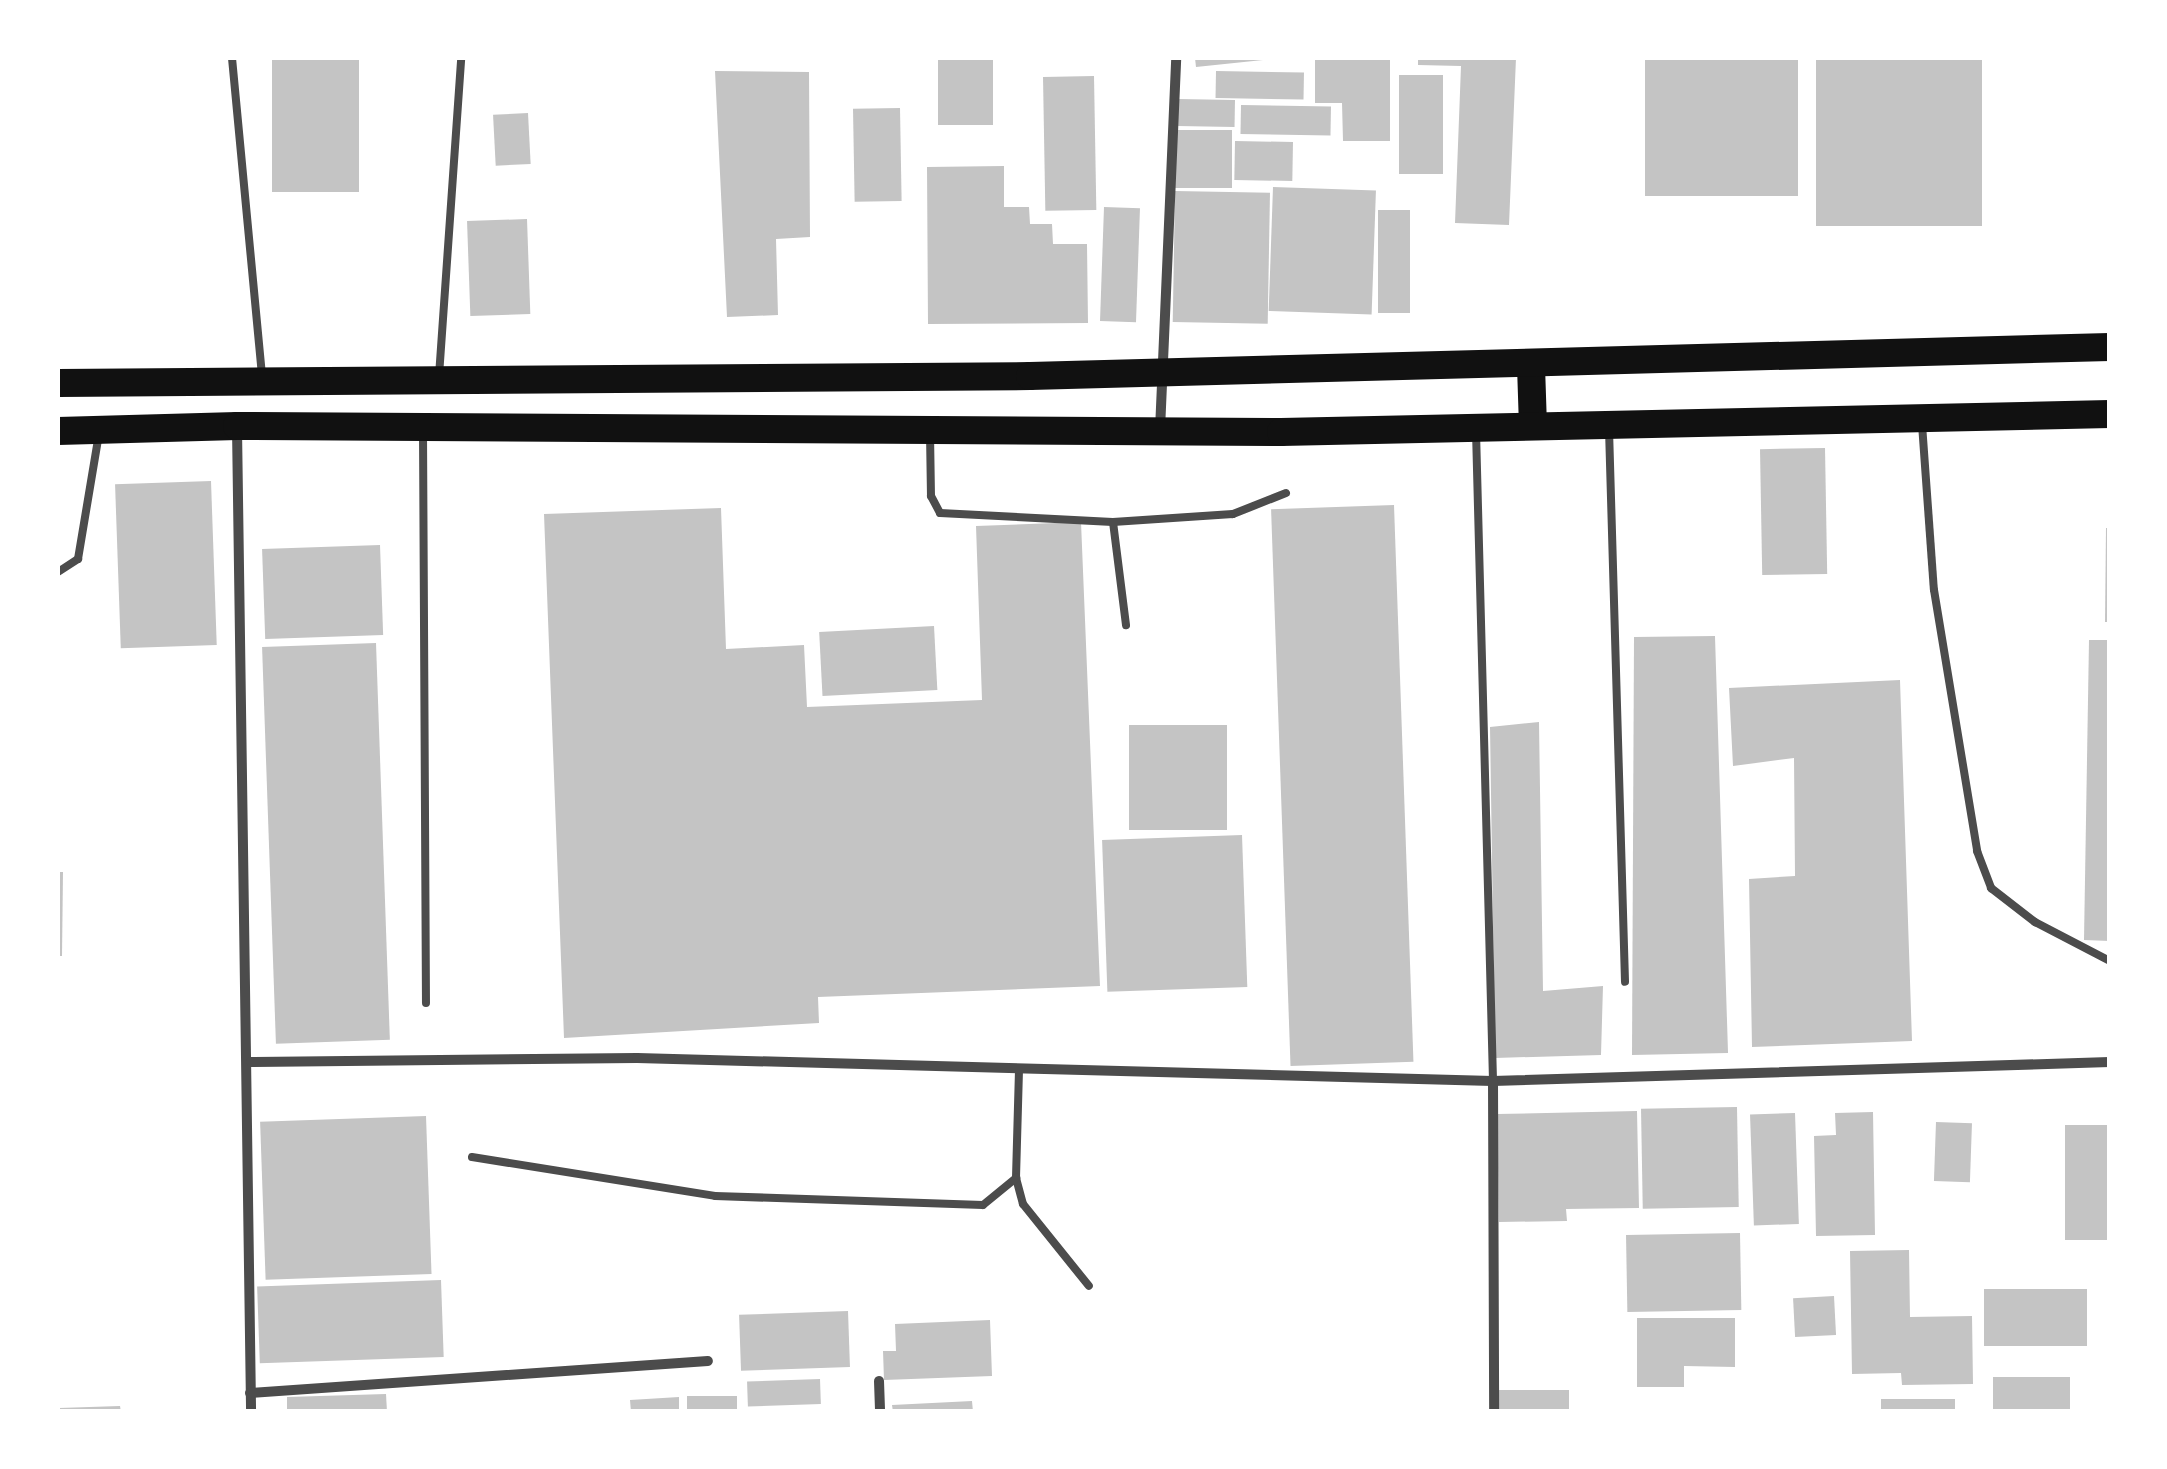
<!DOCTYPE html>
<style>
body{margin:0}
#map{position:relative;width:2167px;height:1469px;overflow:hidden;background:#fff;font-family:"Noto Sans",sans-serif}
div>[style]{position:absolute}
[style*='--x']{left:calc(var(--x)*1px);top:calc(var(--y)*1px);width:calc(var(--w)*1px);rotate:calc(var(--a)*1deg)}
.building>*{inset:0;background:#c4c4c4;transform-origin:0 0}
.service>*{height:8px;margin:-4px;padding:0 4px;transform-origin:4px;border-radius:4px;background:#4c4c4c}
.minor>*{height:10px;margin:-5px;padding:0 5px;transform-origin:5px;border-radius:5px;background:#4c4c4c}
.trunk>*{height:28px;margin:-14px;padding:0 14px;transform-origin:14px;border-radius:14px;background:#111}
span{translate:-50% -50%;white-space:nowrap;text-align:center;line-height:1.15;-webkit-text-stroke:8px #fff;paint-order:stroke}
.frame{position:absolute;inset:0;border:60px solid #fff;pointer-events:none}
</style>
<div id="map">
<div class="building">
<i style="left:272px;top:58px;width:87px;height:134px"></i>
<i style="left:938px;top:58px;width:55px;height:67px"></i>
<i style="clip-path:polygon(1195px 58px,1263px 58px,1263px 60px,1196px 67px)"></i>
<i style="clip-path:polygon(1315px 58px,1390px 58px,1390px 141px,1343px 141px,1342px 103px,1315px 103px)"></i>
<i style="clip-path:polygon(1418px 58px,1516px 58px,1509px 225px,1455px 223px,1461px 66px,1418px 65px)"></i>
<i style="left:1645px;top:58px;width:153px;height:138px"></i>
<i style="left:1816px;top:58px;width:166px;height:168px"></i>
<i style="clip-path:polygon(715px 71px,809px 72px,810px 237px,776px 239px,778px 315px,727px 317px)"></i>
<i style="left:1216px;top:71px;width:88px;height:27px;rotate:1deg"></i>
<i style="left:1399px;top:75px;width:44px;height:99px"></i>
<i style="left:1094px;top:76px;width:134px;height:51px;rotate:89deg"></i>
<i style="left:1178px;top:99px;width:57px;height:27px;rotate:1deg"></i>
<i style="left:1241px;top:105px;width:90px;height:29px;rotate:1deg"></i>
<i style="left:900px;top:108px;width:93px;height:47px;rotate:89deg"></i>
<i style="left:528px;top:113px;width:51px;height:35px;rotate:87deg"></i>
<i style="left:1174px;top:130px;width:58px;height:58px"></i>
<i style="left:1235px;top:141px;width:58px;height:39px;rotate:1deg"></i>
<i style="clip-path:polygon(1004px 166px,1004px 207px,1029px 207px,1030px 224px,1052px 224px,1053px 244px,1087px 244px,1088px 323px,928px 324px,927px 167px)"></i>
<i style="left:1273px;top:187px;width:103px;height:124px;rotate:2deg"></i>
<i style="left:1175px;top:191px;width:95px;height:131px;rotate:1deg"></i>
<i style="left:1104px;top:207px;width:36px;height:114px;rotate:2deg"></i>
<i style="left:1378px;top:210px;width:32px;height:103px"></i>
<i style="left:527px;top:219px;width:95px;height:60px;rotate:88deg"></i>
<i style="left:1825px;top:448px;width:126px;height:65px;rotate:89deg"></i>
<i style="left:211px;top:481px;width:164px;height:96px;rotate:88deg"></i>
<i style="left:1394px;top:505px;width:557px;height:123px;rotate:88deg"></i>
<i style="clip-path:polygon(721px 508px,726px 649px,804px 645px,807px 707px,982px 700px,976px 526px,1081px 522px,1100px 986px,818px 997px,819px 1023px,564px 1038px,544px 514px)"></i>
<i style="clip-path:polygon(2106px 528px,2110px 528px,2110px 622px,2105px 622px)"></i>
<i style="left:380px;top:545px;width:90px;height:118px;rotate:88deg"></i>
<i style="left:934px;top:626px;width:64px;height:115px;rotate:87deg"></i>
<i style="clip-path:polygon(1715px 636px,1728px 1053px,1632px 1055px,1634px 637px)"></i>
<i style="clip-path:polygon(2089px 640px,2110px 640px,2110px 941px,2084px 940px)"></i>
<i style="left:376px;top:643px;width:397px;height:114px;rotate:88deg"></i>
<i style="clip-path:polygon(1900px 680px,1912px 1041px,1752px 1047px,1749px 879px,1795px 876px,1794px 758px,1733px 766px,1729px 688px)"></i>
<i style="clip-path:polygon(1539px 722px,1543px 991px,1603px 986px,1601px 1055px,1495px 1058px,1490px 727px)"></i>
<i style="left:1129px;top:725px;width:98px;height:105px"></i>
<i style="left:1242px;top:835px;width:152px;height:140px;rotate:88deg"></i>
<i style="clip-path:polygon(58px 872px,63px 872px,62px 956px,58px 956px)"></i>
<i style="left:1737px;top:1107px;width:100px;height:96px;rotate:89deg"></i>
<i style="clip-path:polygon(1637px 1111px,1639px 1208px,1566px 1209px,1567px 1221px,1499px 1222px,1497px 1114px)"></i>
<i style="clip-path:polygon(1873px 1112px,1875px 1235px,1816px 1236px,1814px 1136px,1836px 1135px,1835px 1113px)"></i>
<i style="left:1795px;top:1113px;width:111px;height:45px;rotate:88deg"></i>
<i style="left:426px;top:1116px;width:158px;height:166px;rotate:88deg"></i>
<i style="left:1936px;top:1122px;width:36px;height:59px;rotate:2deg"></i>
<i style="left:2065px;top:1125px;width:45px;height:115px"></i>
<i style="left:1740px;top:1233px;width:77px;height:114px;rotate:89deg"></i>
<i style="clip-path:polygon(1909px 1250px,1910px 1317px,1972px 1316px,1973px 1384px,1902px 1385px,1901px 1373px,1852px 1374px,1850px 1251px)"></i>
<i style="left:441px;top:1280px;width:77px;height:184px;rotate:88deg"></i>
<i style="left:2087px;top:1289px;width:57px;height:103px;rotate:90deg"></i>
<i style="left:1834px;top:1296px;width:39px;height:41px;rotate:87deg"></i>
<i style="left:848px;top:1311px;width:56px;height:109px;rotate:88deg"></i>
<i style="clip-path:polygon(1637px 1318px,1735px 1318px,1735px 1367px,1684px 1366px,1684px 1387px,1637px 1387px)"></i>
<i style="clip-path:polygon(990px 1320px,992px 1376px,884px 1380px,883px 1351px,896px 1351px,895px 1324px)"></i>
<i style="left:2070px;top:1377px;width:35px;height:77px;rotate:90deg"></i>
<i style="left:820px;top:1379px;width:25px;height:73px;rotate:88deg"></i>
<i style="left:1499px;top:1390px;width:70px;height:22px"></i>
<i style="clip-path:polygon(386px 1394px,387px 1412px,287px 1412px,287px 1397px)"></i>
<i style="left:737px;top:1396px;width:16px;height:50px;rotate:90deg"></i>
<i style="clip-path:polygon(679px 1397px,679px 1412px,631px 1412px,630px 1400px)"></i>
<i style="left:1955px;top:1399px;width:13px;height:74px;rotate:90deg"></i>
<i style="clip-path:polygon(972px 1401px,973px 1412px,893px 1412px,892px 1405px)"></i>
<i style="clip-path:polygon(120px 1406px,121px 1412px,59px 1412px,59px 1408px)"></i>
</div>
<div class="service">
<i style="--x:232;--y:58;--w:320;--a:84.6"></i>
<i style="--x:439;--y:376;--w:319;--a:-86"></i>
<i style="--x:1922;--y:424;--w:166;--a:85.9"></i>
<i style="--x:1934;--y:590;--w:265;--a:80.6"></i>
<i style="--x:1977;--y:851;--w:40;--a:69"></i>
<i style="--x:1991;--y:888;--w:56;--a:37.7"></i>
<i style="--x:2035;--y:922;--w:85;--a:27.5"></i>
<i style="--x:1609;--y:429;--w:553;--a:88.34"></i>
<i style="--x:1476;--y:431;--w:650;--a:88.5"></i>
<i style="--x:423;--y:432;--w:571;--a:89.7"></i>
<i style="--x:930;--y:433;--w:63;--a:89.1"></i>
<i style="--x:931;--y:496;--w:19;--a:62"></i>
<i style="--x:940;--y:513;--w:173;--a:3"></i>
<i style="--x:1113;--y:522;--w:104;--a:82.8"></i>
<i style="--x:1113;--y:522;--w:120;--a:-3.8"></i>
<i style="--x:1233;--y:514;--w:57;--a:-21.6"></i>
<i style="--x:58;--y:572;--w:24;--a:-33"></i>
<i style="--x:78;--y:559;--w:127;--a:-80.5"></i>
<i style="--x:1019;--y:1070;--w:108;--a:91.6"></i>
<i style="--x:1016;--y:1178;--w:27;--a:75"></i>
<i style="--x:1023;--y:1204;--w:105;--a:51.2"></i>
<i style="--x:472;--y:1157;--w:246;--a:9.1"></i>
<i style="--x:715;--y:1196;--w:268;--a:1.9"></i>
<i style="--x:983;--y:1205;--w:43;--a:-39.3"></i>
</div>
<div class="minor">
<i style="--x:237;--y:428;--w:984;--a:89.18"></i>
<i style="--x:1160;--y:430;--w:372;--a:-87.5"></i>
<i style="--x:251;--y:1062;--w:386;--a:-0.6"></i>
<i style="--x:637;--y:1058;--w:856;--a:1.54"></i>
<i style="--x:1493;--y:1081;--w:617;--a:-1.76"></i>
<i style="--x:1493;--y:1081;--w:331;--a:89.8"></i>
<i style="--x:879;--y:1381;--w:31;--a:88"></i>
<i style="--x:250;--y:1393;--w:459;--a:-4"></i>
</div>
<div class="trunk">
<i style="--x:1531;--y:366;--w:60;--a:88.1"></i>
<i style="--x:58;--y:383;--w:972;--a:-0.41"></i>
<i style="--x:1030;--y:376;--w:1080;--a:-1.54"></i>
<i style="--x:58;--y:431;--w:179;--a:-1.6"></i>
<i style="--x:237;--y:426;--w:1044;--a:0.33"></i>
<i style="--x:1281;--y:432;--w:829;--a:-1.24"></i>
</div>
<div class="frame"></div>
</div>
